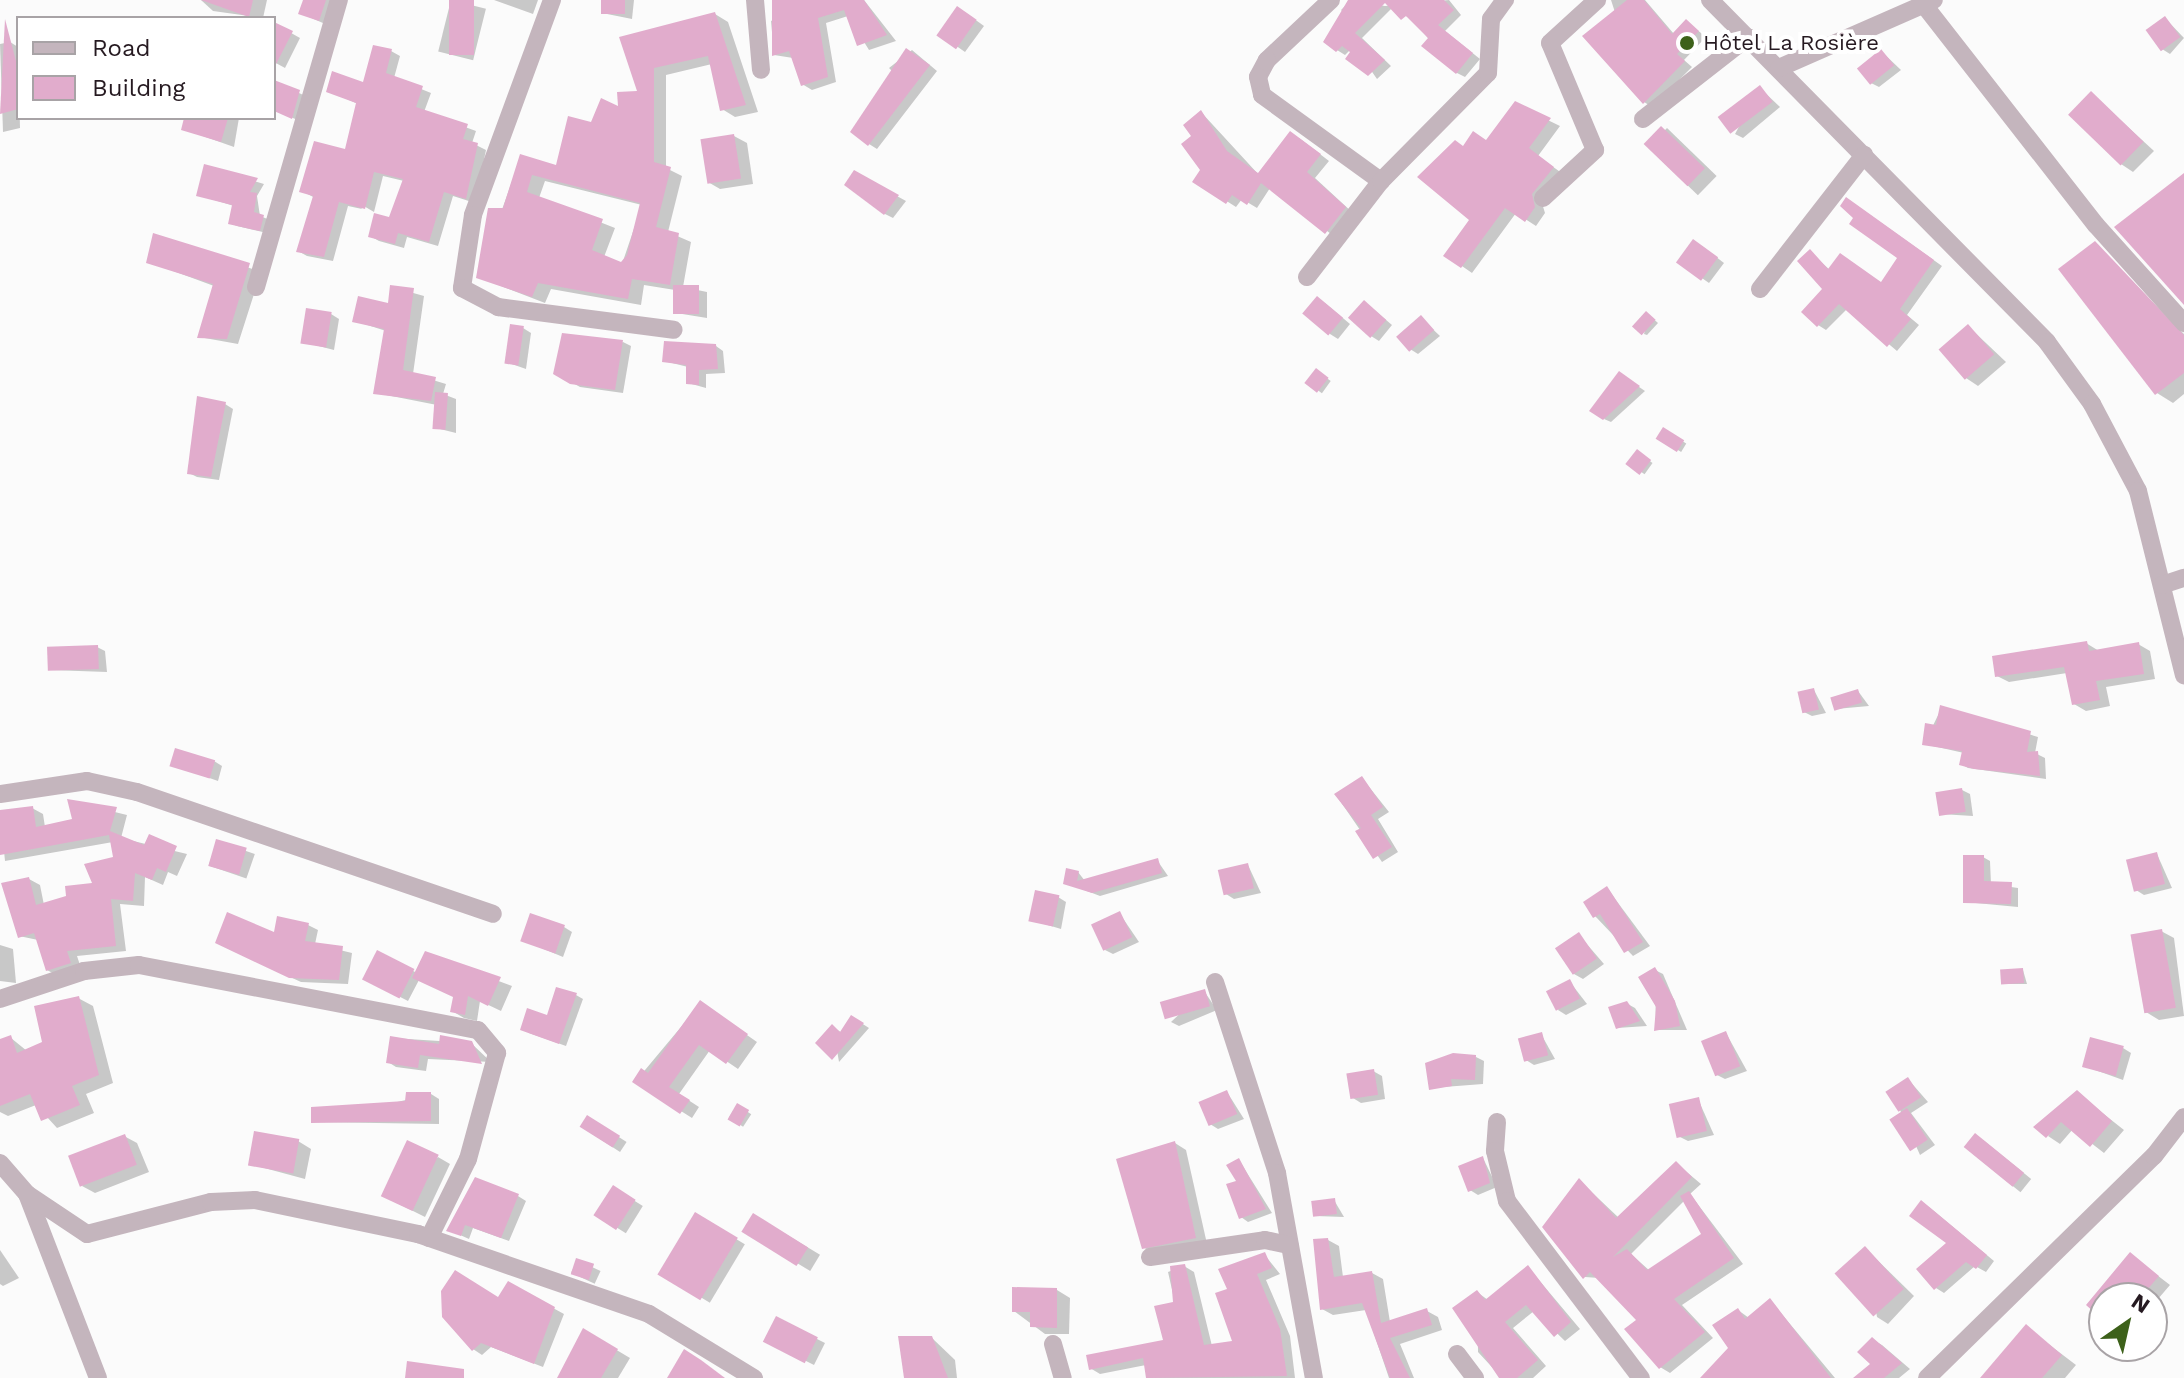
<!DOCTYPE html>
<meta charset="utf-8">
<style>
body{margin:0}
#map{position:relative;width:2184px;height:1378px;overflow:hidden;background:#fbfbfb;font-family:"Work Sans",sans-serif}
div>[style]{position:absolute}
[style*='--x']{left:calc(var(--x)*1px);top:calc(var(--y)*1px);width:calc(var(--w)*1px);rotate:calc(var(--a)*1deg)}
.shadow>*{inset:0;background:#0003;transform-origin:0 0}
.building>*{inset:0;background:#e1accc;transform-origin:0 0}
.street>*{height:18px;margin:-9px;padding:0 9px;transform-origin:9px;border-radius:9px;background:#c4b5bd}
.dots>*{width:22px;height:22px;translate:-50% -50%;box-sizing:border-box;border:4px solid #fff;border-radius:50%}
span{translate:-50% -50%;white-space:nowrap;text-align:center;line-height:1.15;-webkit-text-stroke:8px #fff;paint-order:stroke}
.poi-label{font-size:22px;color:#261a21}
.left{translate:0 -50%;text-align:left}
.legend{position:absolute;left:16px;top:16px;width:260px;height:104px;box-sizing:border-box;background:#fff;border:2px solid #a8a3a6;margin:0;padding:10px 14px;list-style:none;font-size:24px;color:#261a21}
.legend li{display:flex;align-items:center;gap:16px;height:40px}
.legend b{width:40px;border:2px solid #a8a3a6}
.north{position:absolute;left:2088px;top:1282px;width:80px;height:80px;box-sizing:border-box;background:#fff;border:2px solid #a8a3a6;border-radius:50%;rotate:34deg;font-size:22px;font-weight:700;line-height:32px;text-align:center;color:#261a21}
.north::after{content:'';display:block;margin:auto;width:28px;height:36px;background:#3d611a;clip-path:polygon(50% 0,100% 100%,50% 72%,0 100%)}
</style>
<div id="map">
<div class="shadow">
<i style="clip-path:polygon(201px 0,267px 0,263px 18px,213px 11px)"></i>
<i style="clip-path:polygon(305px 0,342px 0,332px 27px,300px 13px)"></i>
<i style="left:451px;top:0;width:36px;height:53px;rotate:14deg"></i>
<i style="clip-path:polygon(494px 0,538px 0,533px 14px)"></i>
<i style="clip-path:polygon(603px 0,634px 0,632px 19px,602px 13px)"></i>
<i style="clip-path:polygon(774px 0,864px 0,896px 41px,869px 50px,848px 16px,826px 23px,836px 82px,812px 90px,802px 84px,793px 58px,774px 55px,771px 21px,780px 17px)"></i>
<i style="clip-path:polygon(1351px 0,1385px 6px,1449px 0,1461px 15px,1445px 31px,1480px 59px,1465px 77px,1457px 73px,1413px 20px,1392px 8px,1362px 38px,1391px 66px,1377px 79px,1354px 46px,1345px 55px,1337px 50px,1346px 15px,1341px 10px)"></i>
<i style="clip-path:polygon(1611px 0,1645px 0,1674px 34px,1686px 21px,1706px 37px,1684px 60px,1692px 67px,1652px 107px,1644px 102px)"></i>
<i style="clip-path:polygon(966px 13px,984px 26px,965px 52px,939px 34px)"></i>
<i style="clip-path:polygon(evenodd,715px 14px,728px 22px,758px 112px,735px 117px,722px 109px,712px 64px,666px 75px,666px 168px,682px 176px,668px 232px,691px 242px,683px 287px,707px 292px,707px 318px,676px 313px,675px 290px,644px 285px,641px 305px,551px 289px,545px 303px,478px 277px,521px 156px,557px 168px,592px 124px,639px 93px,622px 38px,715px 14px,545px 181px,642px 205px,622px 264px,604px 257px,615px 228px,539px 198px,545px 181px)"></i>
<i style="clip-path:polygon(2165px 18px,2184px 38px,2170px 54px,2162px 49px)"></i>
<i style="clip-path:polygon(277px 25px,300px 38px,285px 68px,274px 62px)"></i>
<i style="clip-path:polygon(10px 42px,18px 47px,20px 128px,3px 132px,0 44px)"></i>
<i style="clip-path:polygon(912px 50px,937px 71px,877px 149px,869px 144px,896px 75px,889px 68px)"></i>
<i style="clip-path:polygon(391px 51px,400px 56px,394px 78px,431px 93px,424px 112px,476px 131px,472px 143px,486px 150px,475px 203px,453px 196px,438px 246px,407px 237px,404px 248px,379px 241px,370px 236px,390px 219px,404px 181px,383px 176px,374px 212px,357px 202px,362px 209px,348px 206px,333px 261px,307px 256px,298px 251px,315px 198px,302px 191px,347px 152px,358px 104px,329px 91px,365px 85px)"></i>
<i style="clip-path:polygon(1881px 51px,1901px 70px,1879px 87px,1871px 83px)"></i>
<i style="clip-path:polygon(274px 82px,308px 97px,300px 121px,274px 110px)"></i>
<i style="clip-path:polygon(1760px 88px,1780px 107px,1743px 138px,1735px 134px)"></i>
<i style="clip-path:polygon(2092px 94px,2154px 151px,2133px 172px,2121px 164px)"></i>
<i style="clip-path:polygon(1515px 104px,1560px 126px,1538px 156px,1563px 174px,1541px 200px,1545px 213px,1536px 226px,1516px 213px,1472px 273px,1446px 255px,1471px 220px,1488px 142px)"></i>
<i style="clip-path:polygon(1201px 112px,1259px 175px,1299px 138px,1329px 161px,1315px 178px,1353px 213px,1335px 237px,1270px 188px,1257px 208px,1242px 199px,1236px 207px,1195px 181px,1202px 169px,1194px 136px)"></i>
<i style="clip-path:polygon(186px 118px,239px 118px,234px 147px,183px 129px)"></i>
<i style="left:1667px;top:128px;width:69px;height:27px;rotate:44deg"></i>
<i style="clip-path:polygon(734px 136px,747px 143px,753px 184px,720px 189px,708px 182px)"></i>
<i style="clip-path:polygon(205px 166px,264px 184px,257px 196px,260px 216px,270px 220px,267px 233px,237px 226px,230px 223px,234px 206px,198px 195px)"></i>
<i style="clip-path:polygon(855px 173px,906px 201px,893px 218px,885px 214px)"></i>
<i style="clip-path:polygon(1856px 205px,1942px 266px,1907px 315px,1919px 325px,1897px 351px,1847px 309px,1826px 330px,1818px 325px,1825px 289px,1810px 252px,1830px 270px,1882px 283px,1900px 258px)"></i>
<i style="clip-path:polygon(155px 235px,261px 272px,238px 344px,199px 337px,214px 286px,149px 262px)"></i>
<i style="clip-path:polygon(2095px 244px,2184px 334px,2184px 394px,2173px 403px,2157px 393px)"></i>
<i style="clip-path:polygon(1702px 246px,1724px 263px,1709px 283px,1679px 262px)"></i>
<i style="clip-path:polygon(392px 287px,424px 296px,413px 374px,446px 384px,443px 394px,456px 399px,456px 433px,436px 428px,437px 405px,376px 393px,386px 331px,355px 321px,390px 305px)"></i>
<i style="clip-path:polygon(1325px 303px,1350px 324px,1338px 339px,1330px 334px)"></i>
<i style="clip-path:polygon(1372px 308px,1392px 325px,1379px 341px,1371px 336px)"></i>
<i style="clip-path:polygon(331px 314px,339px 319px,334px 350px,303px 342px)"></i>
<i style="clip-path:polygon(1649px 315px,1658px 323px,1647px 335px,1644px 334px)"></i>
<i style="clip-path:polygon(1421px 318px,1440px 336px,1418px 354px,1410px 349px)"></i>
<i style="clip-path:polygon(1968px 326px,2006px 362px,1978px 386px,1966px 378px)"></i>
<i style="clip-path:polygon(523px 328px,531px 333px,526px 369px,506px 362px)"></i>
<i style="clip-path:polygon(623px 342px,631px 346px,623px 393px,580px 387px,555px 373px)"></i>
<i style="clip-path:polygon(716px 346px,723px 351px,725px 373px,706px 374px,706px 388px,688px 383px,688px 367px,664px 361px)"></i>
<i style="left:1317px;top:371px;width:17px;height:15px;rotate:36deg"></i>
<i style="clip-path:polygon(1626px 378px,1645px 391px,1611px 422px,1604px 419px)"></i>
<i style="clip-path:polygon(225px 404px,233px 409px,219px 480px,197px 477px,189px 473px)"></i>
<i style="left:1664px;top:430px;width:26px;height:10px;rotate:31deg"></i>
<i style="left:1637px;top:452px;width:19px;height:14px;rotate:35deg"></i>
<i style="clip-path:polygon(2086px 643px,2099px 651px,2138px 644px,2150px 651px,2155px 679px,2106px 687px,2110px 706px,2086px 711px,2074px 704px,2067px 673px,2009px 682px,1997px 676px)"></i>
<i style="clip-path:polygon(97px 647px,105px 651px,107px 672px,50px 670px)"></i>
<i style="clip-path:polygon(1814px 690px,1826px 713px,1812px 716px,1804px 712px)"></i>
<i style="clip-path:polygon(1858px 691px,1869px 706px,1836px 709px)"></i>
<i style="clip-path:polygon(1942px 707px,2038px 737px,2035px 753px,2045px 758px,2046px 779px,1968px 768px,1961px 764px,1964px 753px,1924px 744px)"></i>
<i style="clip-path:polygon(214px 761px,222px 766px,218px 781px,172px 765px)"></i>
<i style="clip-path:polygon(1362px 778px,1389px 812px,1378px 819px,1398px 852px,1382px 862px,1336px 795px)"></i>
<i style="clip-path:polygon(1962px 790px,1970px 794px,1973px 816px,1940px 814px)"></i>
<i style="clip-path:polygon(70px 801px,127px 815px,121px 838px,187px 854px,177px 876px,168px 872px,163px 885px,145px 877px,144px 906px,120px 904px,126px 951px,77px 956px,81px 968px,58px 976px,47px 970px,38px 940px,19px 936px,29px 879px,40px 885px,44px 905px,68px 898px,95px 884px,116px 858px,113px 842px,5px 861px,0 812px,32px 808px,43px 814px,45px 827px,74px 820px)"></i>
<i style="left:217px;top:841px;width:40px;height:26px;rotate:19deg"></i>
<i style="clip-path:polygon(2157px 854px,2172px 888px,2144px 895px,2136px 890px)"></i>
<i style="clip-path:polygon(1983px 857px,1990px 861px,1991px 884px,2018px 888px,2018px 907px,1965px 902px)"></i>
<i style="clip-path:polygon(1157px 860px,1168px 876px,1100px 896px,1066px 883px,1078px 872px,1085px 881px)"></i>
<i style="clip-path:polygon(1248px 865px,1261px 893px,1234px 899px,1226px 894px)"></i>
<i style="clip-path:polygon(1607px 888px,1650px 946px,1633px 956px,1595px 916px)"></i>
<i style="clip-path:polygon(1058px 897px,1066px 902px,1061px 929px,1031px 920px)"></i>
<i style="clip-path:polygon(1120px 914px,1139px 942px,1113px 954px,1105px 950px)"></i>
<i style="clip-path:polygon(308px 925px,318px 930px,315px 944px,352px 953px,348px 984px,301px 982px,227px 948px)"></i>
<i style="clip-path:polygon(564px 927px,572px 932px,563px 957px,522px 940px)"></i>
<i style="clip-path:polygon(2161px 931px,2174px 938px,2184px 1016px,2159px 1020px,2146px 1012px)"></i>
<i style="clip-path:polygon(1579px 935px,1604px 964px,1583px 979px,1574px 974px)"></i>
<i style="clip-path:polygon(0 945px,13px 949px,16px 983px,0 981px)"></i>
<i style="clip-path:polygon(378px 953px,417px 973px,426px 954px,512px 986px,501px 1011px,480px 1001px,477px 1021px,464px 1018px,452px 1011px,455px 997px,419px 980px,408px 1001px,365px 979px)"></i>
<i style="clip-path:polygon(1655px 970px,1663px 974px,1687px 1030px,1656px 1030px)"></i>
<i style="clip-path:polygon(2023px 970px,2027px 984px,2003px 984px)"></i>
<i style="clip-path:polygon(1570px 982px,1587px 1004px,1566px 1015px,1558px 1010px)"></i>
<i style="clip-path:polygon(1204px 991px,1217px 1010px,1179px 1026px,1171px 1022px)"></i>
<i style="clip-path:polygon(576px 995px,583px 999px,566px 1046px,529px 1033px)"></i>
<i style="clip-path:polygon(78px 998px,93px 1006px,113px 1083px,86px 1094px,94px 1113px,57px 1128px,36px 1105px,8px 1116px,0 1112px,0 1042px,11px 1038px,27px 1051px,44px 1044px)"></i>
<i style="clip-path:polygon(701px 1003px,757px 1042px,738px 1069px,710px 1050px,679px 1094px,699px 1107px,692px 1118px,635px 1082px)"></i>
<i style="clip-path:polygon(1626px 1003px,1635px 1008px,1647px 1026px,1617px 1028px)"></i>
<i style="clip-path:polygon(852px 1017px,869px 1028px,839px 1062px,833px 1027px,842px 1033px)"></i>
<i style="clip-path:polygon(1726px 1033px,1747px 1071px,1725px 1079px,1717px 1075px)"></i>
<i style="clip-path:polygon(1541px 1034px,1555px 1059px,1534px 1065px,1526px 1060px)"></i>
<i style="clip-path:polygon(392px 1038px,471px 1043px,491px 1062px,428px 1059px,426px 1071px,396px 1067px,388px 1062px)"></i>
<i style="clip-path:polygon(2123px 1048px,2131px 1053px,2123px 1080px,2084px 1066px)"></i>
<i style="clip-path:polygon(1476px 1057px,1484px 1061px,1483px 1084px,1431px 1088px)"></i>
<i style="clip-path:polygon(1373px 1071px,1382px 1076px,1385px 1099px,1361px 1103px,1353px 1098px)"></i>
<i style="clip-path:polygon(1908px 1079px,1928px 1102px,1911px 1113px,1935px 1145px,1920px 1155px,1900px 1110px)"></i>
<i style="clip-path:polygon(1227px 1092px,1244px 1119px,1218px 1129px,1210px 1124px)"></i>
<i style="clip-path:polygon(2077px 1093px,2124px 1130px,2104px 1153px,2073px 1129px,2060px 1144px,2048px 1136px)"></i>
<i style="clip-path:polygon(431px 1094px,439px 1099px,439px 1124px,313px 1122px)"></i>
<i style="clip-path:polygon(1698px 1099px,1714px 1135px,1688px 1141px,1680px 1137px)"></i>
<i style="left:737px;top:1105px;width:17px;height:15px;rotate:33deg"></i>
<i style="left:588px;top:1117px;width:46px;height:12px;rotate:33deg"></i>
<i style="clip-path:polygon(124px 1136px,137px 1143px,149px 1172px,95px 1193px,82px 1186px)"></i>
<i style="left:1983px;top:1140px;width:62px;height:17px;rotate:39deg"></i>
<i style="clip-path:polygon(298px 1141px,311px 1149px,305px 1179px,249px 1164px)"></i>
<i style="clip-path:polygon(1175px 1143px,1186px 1150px,1207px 1244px,1155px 1254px,1143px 1247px)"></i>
<i style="clip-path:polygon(438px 1157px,450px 1164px,425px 1217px,395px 1202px)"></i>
<i style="clip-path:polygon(1483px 1158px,1497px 1187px,1478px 1195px,1470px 1190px)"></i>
<i style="clip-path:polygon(1239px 1160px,1272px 1213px,1248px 1222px,1241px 1217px)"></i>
<i style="clip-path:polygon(evenodd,1676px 1163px,1701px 1184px,1690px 1194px,1743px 1264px,1682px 1305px,1713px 1338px,1670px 1373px,1660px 1367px,1639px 1320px,1599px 1278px,1585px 1277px,1580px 1181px,1619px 1218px,1676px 1163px,1685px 1200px,1703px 1235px,1650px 1271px,1631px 1254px,1685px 1200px)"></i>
<i style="left:614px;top:1188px;width:34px;height:32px;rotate:32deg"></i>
<i style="clip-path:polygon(518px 1196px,526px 1201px,509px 1241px,473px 1228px,469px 1239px,449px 1230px)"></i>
<i style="clip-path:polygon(1334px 1200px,1344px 1217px,1315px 1216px)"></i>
<i style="clip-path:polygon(1929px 1207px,1994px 1261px,1986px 1272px,1975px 1266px,1944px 1293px,1936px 1288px,1949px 1243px)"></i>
<i style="left:696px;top:1215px;width:57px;height:68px;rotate:31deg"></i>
<i style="left:754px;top:1215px;width:77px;height:19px;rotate:31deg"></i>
<i style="clip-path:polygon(1328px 1240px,1339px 1246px,1343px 1277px,1372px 1273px,1383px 1279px,1390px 1322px,1427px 1311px,1438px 1317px,1442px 1330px,1400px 1344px,1414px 1378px,1389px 1378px,1366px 1310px,1333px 1315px,1322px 1309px)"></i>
<i style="clip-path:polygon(1865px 1248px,1914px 1296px,1888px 1324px,1877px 1317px)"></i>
<i style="clip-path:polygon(0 1250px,19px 1278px,3px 1286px,0 1284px)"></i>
<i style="clip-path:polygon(1264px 1254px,1280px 1274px,1266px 1280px,1290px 1336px,1295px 1378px,1148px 1378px,1146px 1365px,1100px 1374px,1090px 1368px,1165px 1342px,1175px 1303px,1168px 1272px,1184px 1266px,1194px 1272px,1212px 1346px,1235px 1343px,1230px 1290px)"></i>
<i style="clip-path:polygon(2131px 1255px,2170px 1285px,2152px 1306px,2152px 1298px,2104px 1298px,2104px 1318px,2089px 1305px)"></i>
<i style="left:577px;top:1260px;width:26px;height:14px;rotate:25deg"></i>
<i style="clip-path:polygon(1528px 1267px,1580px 1329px,1565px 1341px,1534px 1311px,1513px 1328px,1546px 1366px,1533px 1378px,1502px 1378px,1478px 1352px,1477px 1292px,1488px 1300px)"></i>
<i style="clip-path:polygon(509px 1284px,564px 1314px,543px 1367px,491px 1347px,482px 1355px,473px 1349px)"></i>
<i style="clip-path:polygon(1057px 1290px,1070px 1298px,1069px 1334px,1045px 1334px,1014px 1311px)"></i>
<i style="clip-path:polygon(1770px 1300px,1835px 1378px,1703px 1378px,1730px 1349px,1738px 1310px,1749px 1318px)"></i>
<i style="clip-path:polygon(777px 1319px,825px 1343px,814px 1365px,774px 1345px)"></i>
<i style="clip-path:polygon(2026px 1327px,2076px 1365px,2065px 1378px,1982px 1378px)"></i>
<i style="clip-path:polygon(583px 1330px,630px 1358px,618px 1378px,559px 1378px)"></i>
<i style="clip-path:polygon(932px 1338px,955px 1360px,957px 1378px,906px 1378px)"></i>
<i style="clip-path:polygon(1873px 1340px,1882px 1345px,1910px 1369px,1899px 1378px,1856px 1378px,1873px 1364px)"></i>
</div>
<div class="building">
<i style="clip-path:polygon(201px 0,253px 0,249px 17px)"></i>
<i style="clip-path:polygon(303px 0,326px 0,319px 21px,298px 14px)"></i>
<i style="left:449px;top:0;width:25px;height:55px"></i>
<i style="left:601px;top:0;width:24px;height:14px"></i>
<i style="clip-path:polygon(772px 0,864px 0,887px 35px,857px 46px,844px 10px,818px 18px,828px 77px,801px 86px,789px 51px,772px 56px)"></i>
<i style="clip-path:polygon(1348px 0,1444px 0,1454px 10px,1438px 25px,1473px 53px,1456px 74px,1421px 46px,1428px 38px,1406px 16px,1401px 20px,1385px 3px,1355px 33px,1385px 60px,1368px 76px,1345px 59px,1350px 52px,1342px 46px,1336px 52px,1323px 42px)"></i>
<i style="clip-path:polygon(1627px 0,1644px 0,1672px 34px,1686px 19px,1699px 31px,1677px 54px,1685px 61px,1643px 104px,1582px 36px)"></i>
<i style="left:957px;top:6px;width:24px;height:36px;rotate:35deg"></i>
<i style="clip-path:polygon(evenodd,715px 12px,746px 105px,720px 111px,708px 56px,654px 68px,654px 162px,671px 167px,656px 227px,679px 233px,670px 285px,632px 279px,628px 299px,538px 283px,532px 297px,476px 278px,488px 208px,503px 208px,520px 154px,556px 165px,568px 116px,591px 122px,601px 98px,618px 106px,617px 92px,637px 91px,619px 37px,715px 12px,532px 175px,640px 203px,627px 255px,621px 262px,592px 250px,603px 219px,527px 192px,532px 175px)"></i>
<i style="left:2165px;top:16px;width:26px;height:24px;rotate:54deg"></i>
<i style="clip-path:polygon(5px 19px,18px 69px,18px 109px,0 114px)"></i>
<i style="clip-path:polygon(274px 22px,293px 31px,274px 68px)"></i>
<i style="clip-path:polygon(373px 45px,392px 49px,386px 73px,423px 86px,416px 107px,468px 124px,463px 139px,478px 143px,466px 199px,444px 192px,429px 242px,398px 233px,395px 244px,368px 237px,374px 213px,389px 217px,403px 179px,374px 172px,365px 209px,339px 202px,324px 257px,296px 252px,313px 196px,299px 192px,314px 141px,345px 149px,356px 103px,326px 92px,332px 71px,363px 82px)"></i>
<i style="clip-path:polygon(906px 48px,930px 65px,868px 146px,850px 132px)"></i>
<i style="left:1881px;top:49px;width:21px;height:31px;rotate:51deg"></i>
<i style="clip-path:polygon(274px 80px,300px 90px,292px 119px,274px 111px)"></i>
<i style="left:1760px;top:85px;width:21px;height:53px;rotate:53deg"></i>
<i style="left:2091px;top:91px;width:73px;height:33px;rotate:44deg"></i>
<i style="clip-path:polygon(1515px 101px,1551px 118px,1529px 148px,1554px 167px,1532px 194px,1535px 207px,1525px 222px,1505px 208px,1461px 268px,1443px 256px,1469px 220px,1417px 177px,1455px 140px,1463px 146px,1473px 131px,1486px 140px)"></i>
<i style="clip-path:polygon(1201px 110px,1227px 151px,1258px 173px,1290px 131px,1321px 154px,1307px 172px,1346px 207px,1325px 234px,1261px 183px,1247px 205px,1232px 195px,1226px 204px,1192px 182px,1200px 170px,1181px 144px,1191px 136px,1183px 125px)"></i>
<i style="clip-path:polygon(184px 118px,228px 118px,221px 142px,181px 130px)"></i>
<i style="left:1661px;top:126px;width:61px;height:25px;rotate:44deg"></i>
<i style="left:734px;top:134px;width:45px;height:34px;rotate:81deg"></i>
<i style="clip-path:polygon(204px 164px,258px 178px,250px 192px,257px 193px,254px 212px,264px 215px,260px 231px,228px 224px,232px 205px,196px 196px)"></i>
<i style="clip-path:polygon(854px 170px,899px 195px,884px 215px,844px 185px)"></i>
<i style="clip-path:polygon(2184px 173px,2184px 305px,2114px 227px)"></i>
<i style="clip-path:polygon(1846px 197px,1934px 260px,1900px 309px,1911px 319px,1887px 347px,1839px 304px,1817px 327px,1801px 312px,1822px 289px,1797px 261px,1810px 249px,1828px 269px,1840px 253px,1881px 282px,1897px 258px,1849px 224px,1853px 218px,1840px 206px)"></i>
<i style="clip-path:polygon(153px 233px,250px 263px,227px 339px,197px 338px,213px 284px,146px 263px)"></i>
<i style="left:1693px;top:239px;width:31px;height:29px;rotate:36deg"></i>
<i style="clip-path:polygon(2095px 241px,2184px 335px,2184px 373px,2155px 395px,2058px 269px)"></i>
<i style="clip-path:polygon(390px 285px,414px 288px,403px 370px,436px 377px,431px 401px,373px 394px,384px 329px,352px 322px,358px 296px,388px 303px)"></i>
<i style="left:673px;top:285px;width:26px;height:29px"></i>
<i style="left:1317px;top:296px;width:34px;height:23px;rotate:40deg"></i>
<i style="left:1364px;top:300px;width:30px;height:24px;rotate:42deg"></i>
<i style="left:306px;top:308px;width:26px;height:36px;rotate:9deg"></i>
<i style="left:1646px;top:311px;width:13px;height:21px;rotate:42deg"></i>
<i style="left:1421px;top:315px;width:20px;height:33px;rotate:49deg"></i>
<i style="left:510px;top:324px;width:14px;height:40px;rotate:8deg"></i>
<i style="left:1968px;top:324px;width:40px;height:39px;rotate:49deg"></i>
<i style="clip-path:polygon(562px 333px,623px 340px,615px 390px,570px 384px,553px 374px)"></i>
<i style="clip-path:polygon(664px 341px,716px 344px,718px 369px,699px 370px,699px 385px,686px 384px,686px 365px,662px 362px)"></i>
<i style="left:1316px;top:368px;width:16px;height:19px;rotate:38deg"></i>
<i style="clip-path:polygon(1619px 371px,1640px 386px,1603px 420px,1589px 411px)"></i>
<i style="left:435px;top:392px;width:13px;height:37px;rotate:4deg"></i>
<i style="clip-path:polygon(197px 396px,226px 402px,211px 477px,187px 474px)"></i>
<i style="left:1663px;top:427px;width:25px;height:14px;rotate:32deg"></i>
<i style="left:1637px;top:449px;width:18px;height:19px;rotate:38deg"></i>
<i style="clip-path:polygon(2087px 641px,2089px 651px,2139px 642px,2144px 674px,2096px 681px,2100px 700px,2072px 705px,2064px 667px,1995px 677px,1992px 656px)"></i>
<i style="left:98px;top:645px;width:24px;height:51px;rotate:88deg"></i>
<i style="left:1814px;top:688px;width:22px;height:17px;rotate:77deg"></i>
<i style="left:1858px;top:689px;width:14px;height:29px;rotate:73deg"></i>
<i style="clip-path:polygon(1940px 705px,2031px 731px,2027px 752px,2038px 751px,2040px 776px,1974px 769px,1959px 765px,1962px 751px,1922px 745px,1925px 723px,1936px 725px)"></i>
<i style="left:175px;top:748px;width:42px;height:19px;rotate:17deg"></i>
<i style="clip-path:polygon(1362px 776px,1383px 807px,1371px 815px,1392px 847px,1373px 859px,1355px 831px,1361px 828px,1334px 794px)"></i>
<i style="left:1962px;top:788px;width:24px;height:27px;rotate:81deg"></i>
<i style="clip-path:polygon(67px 799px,117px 807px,110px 831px,144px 845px,149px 834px,177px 846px,166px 872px,157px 868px,152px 880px,135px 873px,133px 901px,111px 899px,116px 946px,67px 951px,71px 963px,46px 971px,34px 933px,18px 938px,1px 883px,29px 877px,36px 905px,66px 896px,65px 886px,92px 883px,84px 864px,113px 857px,109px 835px,0 855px,0 810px,33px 806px,36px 827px,72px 819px)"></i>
<i style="left:216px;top:839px;width:32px;height:28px;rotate:16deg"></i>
<i style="left:2157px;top:852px;width:33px;height:32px;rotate:76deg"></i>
<i style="clip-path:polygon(1963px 855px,1984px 855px,1984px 881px,2012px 882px,2011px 904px,1963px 903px)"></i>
<i style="clip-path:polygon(1158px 858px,1162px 873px,1092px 893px,1063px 884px,1066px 868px,1079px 871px,1077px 881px)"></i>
<i style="left:1248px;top:863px;width:26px;height:31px;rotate:77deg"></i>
<i style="clip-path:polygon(1607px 886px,1643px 942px,1624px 953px,1600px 914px,1593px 918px,1583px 902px)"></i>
<i style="left:1035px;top:890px;width:25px;height:32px;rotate:12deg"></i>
<i style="left:1120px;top:911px;width:29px;height:32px;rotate:65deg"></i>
<i style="clip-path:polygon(227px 912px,274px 932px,277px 916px,309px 923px,305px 941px,343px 946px,339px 980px,289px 978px,215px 943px)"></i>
<i style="left:530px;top:913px;width:37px;height:30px;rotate:19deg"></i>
<i style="left:2162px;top:929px;width:80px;height:32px;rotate:80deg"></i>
<i style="left:1579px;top:932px;width:32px;height:29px;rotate:56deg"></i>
<i style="left:377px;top:950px;width:42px;height:33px;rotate:27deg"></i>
<i style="clip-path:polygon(425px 951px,501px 977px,488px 1006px,468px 996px,465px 1015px,450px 1012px,453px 997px,412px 978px)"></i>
<i style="clip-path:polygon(1655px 967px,1675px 1001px,1680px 1026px,1654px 1031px,1656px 1007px,1638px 977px)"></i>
<i style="left:2023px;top:968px;width:15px;height:23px;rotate:86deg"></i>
<i style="left:1570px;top:979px;width:22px;height:27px;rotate:63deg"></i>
<i style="clip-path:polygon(556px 987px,577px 993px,559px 1044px,520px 1030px,527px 1008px,547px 1015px)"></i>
<i style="left:1205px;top:989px;width:18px;height:47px;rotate:74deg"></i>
<i style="clip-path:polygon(79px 996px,99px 1075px,72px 1086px,80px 1105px,41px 1121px,30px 1094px,0 1106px,0 1039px,11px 1035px,17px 1053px,42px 1042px,34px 1006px)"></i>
<i style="clip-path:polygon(700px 1000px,748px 1034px,726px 1064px,699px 1045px,669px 1087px,690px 1100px,680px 1114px,632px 1082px,641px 1068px,648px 1073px)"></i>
<i style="clip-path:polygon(1627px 1001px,1640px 1021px,1616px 1029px,1608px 1007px)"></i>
<i style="clip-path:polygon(851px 1015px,864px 1023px,832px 1060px,815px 1043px,832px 1024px,840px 1032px)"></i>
<i style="left:1726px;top:1031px;width:38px;height:27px;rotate:68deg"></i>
<i style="left:1542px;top:1032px;width:24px;height:25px;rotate:75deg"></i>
<i style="clip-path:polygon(440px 1035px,472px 1041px,482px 1064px,420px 1055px,418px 1068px,386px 1063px,390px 1036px,439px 1044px)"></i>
<i style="left:2090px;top:1037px;width:35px;height:31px;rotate:15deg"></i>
<i style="clip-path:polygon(1453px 1053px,1476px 1055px,1475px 1080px,1451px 1079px,1452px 1086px,1429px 1090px,1425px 1063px)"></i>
<i style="left:1374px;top:1069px;width:26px;height:28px;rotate:81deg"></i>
<i style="left:1908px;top:1077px;width:24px;height:27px;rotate:57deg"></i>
<i style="left:1227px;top:1090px;width:26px;height:31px;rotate:67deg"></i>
<i style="clip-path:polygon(2077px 1090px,2112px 1121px,2090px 1147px,2061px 1122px,2046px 1138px,2033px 1127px)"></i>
<i style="clip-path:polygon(406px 1092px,431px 1092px,431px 1121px,311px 1123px,311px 1107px,405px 1101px)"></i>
<i style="left:1699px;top:1097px;width:35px;height:31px;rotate:77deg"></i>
<i style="left:737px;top:1103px;width:14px;height:19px;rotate:30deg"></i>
<i style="left:1907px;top:1108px;width:38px;height:21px;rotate:57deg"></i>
<i style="left:587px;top:1115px;width:39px;height:14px;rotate:32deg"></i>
<i style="left:254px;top:1131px;width:46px;height:35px;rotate:10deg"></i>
<i style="left:1975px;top:1133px;width:63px;height:18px;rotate:39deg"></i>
<i style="left:125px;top:1134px;width:33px;height:61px;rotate:69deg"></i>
<i style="left:407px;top:1140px;width:35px;height:62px;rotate:25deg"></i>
<i style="clip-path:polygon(1175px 1141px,1196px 1238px,1142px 1249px,1116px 1159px)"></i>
<i style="clip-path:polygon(1483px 1156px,1490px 1183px,1468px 1192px,1458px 1166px)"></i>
<i style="clip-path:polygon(1239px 1158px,1266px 1209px,1239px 1219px,1226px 1184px,1236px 1181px,1226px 1165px)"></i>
<i style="clip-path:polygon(1676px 1161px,1692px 1177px,1613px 1257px,1627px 1249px,1647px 1270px,1701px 1234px,1680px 1196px,1689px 1191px,1734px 1258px,1674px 1299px,1705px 1332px,1659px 1369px,1624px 1329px,1636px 1320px,1590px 1272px,1583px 1279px,1542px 1227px,1579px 1178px,1616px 1218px)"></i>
<i style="clip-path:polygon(475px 1177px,519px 1194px,501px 1238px,465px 1225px,461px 1236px,446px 1231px)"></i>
<i style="left:613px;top:1185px;width:27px;height:36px;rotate:33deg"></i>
<i style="left:1335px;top:1198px;width:16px;height:24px;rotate:83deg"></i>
<i style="clip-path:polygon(1921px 1200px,1987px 1255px,1976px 1269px,1966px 1262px,1934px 1290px,1916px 1269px,1946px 1243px,1909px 1216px)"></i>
<i style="left:695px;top:1212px;width:50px;height:73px;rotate:31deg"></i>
<i style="left:753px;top:1213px;width:65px;height:22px;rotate:32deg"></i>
<i style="clip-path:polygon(1328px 1238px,1334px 1277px,1372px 1271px,1381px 1323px,1427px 1308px,1432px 1325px,1390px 1338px,1410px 1378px,1390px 1378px,1362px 1303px,1320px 1310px,1313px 1239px)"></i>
<i style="left:1865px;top:1246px;width:58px;height:41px;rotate:48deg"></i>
<i style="clip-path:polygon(1265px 1252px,1272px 1268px,1257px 1274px,1280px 1329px,1287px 1376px,1146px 1378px,1143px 1358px,1089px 1370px,1086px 1355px,1163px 1340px,1154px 1306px,1173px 1302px,1170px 1266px,1185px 1264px,1204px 1345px,1232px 1341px,1215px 1293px,1227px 1289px,1218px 1269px)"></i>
<i style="clip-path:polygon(2130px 1252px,2159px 1276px,2140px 1298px,2104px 1298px,2104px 1321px,2086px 1305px)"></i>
<i style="left:576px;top:1258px;width:19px;height:17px;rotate:18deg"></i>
<i style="clip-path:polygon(1528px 1265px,1571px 1322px,1554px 1337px,1526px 1305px,1505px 1322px,1538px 1360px,1517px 1378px,1499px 1378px,1452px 1308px,1477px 1290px,1485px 1300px)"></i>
<i style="clip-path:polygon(455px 1270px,498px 1297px,508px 1281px,555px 1307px,534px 1364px,481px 1343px,472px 1351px,442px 1317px,441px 1291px)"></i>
<i style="clip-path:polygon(1012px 1287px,1057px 1288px,1057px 1328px,1030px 1327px,1030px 1312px,1012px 1312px)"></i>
<i style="clip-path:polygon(1770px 1298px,1831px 1378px,1700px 1378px,1728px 1348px,1712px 1325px,1738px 1308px,1745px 1319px)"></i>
<i style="left:776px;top:1316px;width:47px;height:29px;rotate:27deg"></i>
<i style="clip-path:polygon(2026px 1324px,2062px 1355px,2042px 1378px,1980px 1378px)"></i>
<i style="clip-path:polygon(583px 1328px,618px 1349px,601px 1378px,557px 1378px)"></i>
<i style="clip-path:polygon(898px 1336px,932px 1336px,948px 1378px,904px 1378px)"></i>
<i style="clip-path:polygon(1872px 1337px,1902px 1363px,1884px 1378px,1853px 1378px,1870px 1364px,1857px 1352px)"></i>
<i style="clip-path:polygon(684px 1349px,701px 1360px,725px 1378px,667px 1378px)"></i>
<i style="clip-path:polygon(407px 1361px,464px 1369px,464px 1378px,405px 1378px)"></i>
</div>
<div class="street">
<i style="--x:552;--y:0;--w:229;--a:110.2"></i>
<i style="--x:473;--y:215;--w:74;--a:98.6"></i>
<i style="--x:462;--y:288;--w:41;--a:27.8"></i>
<i style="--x:498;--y:307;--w:177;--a:7.4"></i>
<i style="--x:755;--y:0;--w:70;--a:85.1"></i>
<i style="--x:1331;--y:0;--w:88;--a:136.8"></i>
<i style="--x:1267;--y:60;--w:19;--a:118"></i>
<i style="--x:1258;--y:77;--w:18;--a:77"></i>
<i style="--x:1262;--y:95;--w:147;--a:35.9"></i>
<i style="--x:1710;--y:0;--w:480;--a:45.4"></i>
<i style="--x:2047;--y:342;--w:77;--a:54"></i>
<i style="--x:2092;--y:404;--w:98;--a:62.1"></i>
<i style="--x:2138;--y:491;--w:190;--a:76"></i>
<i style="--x:1924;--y:5;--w:279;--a:52"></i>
<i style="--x:2096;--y:225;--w:132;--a:48.1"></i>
<i style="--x:1779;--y:68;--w:169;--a:-23.7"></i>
<i style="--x:1643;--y:119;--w:133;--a:-38"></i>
<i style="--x:1543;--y:198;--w:71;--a:-42.7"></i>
<i style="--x:1595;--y:150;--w:116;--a:-112.8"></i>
<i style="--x:1550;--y:43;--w:64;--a:-42.5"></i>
<i style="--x:1307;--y:277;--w:121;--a:-52.4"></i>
<i style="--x:1381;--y:181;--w:152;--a:-45.3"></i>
<i style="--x:1488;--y:73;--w:54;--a:-86.8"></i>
<i style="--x:1491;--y:19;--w:24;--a:-54"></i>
<i style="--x:256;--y:287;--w:299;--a:-73.9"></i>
<i style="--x:1760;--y:289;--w:170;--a:-52.2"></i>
<i style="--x:2162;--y:585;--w:23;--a:-18"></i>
<i style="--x:0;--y:794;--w:88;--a:-8.5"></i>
<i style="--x:87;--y:781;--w:51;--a:12.4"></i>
<i style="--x:137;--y:792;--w:376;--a:18.9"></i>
<i style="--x:1215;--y:982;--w:201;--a:72"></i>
<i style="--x:1277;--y:1173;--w:208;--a:79.8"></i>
<i style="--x:0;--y:999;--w:89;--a:-18.4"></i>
<i style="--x:84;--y:971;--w:55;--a:-6.2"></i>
<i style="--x:139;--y:965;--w:345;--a:10.9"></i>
<i style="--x:478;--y:1030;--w:30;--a:50"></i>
<i style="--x:497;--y:1053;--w:110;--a:105.3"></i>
<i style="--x:468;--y:1159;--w:88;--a:116.3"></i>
<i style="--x:1497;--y:1122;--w:29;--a:94"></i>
<i style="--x:1495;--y:1151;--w:51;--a:76.5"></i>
<i style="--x:1507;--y:1201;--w:222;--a:52.9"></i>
<i style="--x:0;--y:1163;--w:41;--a:48.9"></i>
<i style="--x:27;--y:1194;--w:197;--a:68.9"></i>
<i style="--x:27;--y:1194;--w:72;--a:33.7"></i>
<i style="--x:87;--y:1234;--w:128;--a:-14.5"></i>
<i style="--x:211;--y:1202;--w:44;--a:-2.6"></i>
<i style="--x:255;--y:1200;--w:167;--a:11.8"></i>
<i style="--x:418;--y:1234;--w:244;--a:19.1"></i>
<i style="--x:649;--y:1314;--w:123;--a:31.4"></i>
<i style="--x:1150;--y:1257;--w:116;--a:-8.4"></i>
<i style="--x:1265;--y:1240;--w:25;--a:12"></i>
<i style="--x:1053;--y:1344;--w:35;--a:74"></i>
<i style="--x:1457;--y:1354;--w:30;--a:53"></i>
<i style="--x:1927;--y:1378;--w:318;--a:-44.4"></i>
<i style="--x:2154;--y:1156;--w:49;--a:-52.4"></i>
</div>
<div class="dots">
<i style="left:1687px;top:43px;background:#3d611a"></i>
</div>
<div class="poi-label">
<span class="left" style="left:1703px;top:43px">Hôtel La Rosière</span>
</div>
<ul class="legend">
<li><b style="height:10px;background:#c4b5bd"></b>Road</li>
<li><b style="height:22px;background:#e1accc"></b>Building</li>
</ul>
<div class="north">N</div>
</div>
